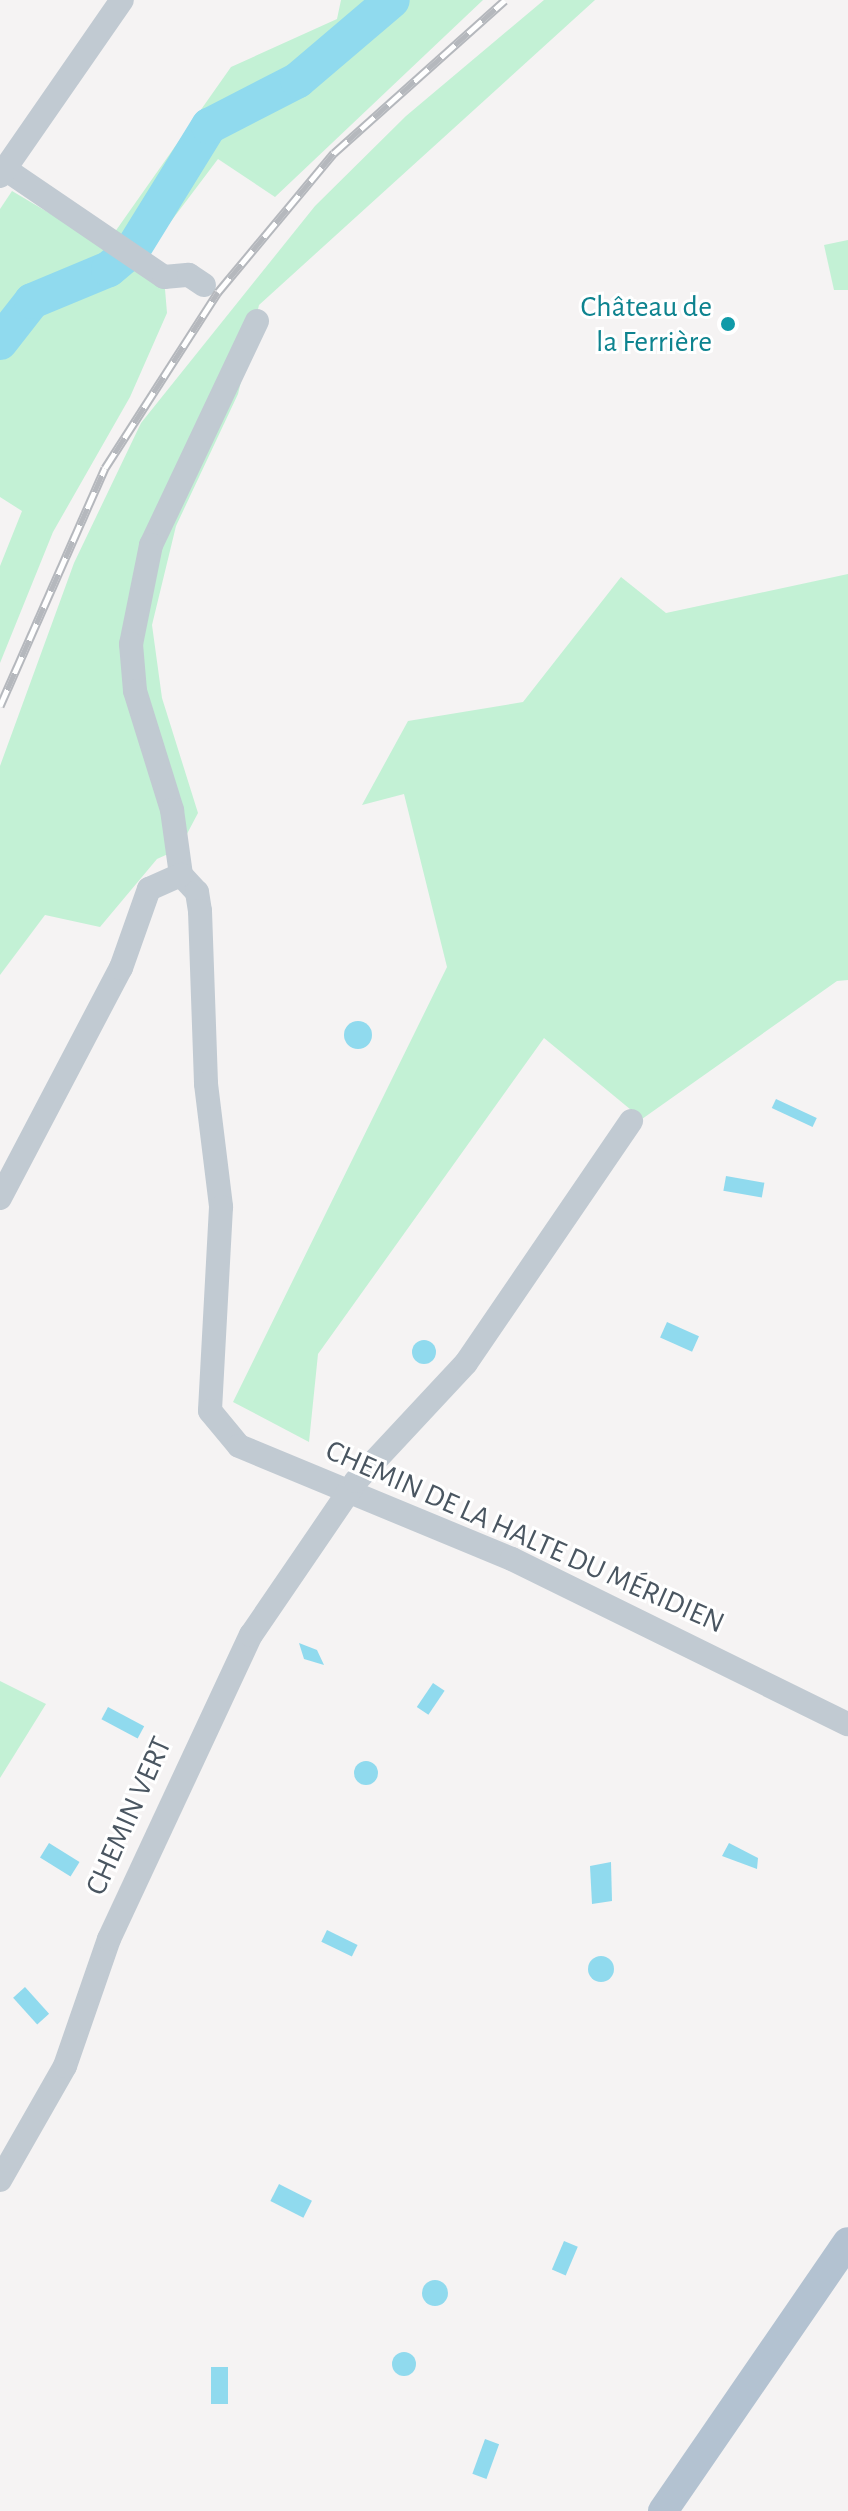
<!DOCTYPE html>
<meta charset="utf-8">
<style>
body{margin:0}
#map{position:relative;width:848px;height:2511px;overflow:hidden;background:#f5f3f3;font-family:"Alegreya Sans",sans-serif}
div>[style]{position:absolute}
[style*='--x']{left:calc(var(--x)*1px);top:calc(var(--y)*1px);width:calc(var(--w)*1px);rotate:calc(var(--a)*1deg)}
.green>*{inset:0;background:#c3f1d5}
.water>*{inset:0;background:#90daee;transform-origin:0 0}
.round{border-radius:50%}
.river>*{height:36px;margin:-18px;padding:0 18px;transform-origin:18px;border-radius:18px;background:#90daee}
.minor>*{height:24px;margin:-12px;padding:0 12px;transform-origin:12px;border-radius:12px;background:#c1cad2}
.major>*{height:30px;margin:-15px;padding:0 15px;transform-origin:15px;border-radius:15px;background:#b3c2d1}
.rail>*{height:9px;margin-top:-4.5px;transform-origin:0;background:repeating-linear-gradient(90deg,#fff 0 18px,#b5b8bd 0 36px);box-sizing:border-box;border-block:2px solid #b5b8bd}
.dots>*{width:22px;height:22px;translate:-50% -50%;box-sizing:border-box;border:4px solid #fff;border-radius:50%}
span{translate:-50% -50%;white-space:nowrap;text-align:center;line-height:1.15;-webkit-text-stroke:6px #fff;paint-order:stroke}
.culture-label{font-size:30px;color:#0d838f}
.right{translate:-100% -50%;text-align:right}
.street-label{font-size:30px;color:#4a5661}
</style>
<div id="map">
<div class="green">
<i style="clip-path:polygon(341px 0,483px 0,275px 197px,218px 159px,144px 257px,164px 277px,167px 313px,130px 397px,53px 532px,0 663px,0 566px,22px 511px,0 497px,0 209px,12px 191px,105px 246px,231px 67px,337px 19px)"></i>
<i style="clip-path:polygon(544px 0,595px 0,259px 305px,238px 394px,176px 526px,152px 625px,162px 698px,198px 813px,179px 849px,157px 859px,100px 927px,45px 915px,0 975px,0 766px,74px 563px,141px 423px,315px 206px,406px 116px)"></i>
<i style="clip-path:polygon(848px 240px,848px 290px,834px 290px,824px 245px)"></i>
<i style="clip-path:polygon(848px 574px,848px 980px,837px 981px,642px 1119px,544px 1038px,318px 1354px,309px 1442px,233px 1402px,447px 967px,404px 794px,362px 805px,408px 721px,523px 702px,621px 577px,666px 613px)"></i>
<i style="clip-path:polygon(0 1681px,46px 1704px,0 1778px)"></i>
</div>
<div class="water">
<i class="round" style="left:344px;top:1021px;width:28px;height:28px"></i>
<i style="left:776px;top:1099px;width:45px;height:10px;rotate:25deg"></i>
<i style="left:726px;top:1176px;width:39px;height:15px;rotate:10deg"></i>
<i style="left:667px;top:1322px;width:35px;height:17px;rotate:24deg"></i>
<i class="round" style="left:412px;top:1340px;width:24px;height:24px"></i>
<i style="clip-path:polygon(299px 1643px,317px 1650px,324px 1665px,304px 1659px)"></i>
<i style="left:433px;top:1683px;width:14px;height:29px;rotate:34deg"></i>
<i style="left:108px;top:1707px;width:41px;height:14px;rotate:28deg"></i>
<i class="round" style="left:354px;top:1761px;width:24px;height:24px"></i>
<i style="left:49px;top:1843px;width:36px;height:17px;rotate:32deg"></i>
<i style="clip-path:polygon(729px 1843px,758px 1858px,757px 1869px,722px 1856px)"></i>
<i style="clip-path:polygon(611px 1862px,612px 1901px,592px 1904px,590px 1866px)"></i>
<i style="left:327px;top:1930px;width:34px;height:13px;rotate:26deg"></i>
<i class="round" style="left:588px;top:1956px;width:26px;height:26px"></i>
<i style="left:25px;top:1987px;width:36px;height:16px;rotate:48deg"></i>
<i style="left:279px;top:2184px;width:37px;height:19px;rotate:27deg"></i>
<i style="left:564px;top:2241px;width:15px;height:31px;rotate:23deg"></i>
<i class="round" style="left:422px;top:2280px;width:26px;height:26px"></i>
<i class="round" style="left:392px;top:2352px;width:24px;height:24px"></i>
<i style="left:211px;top:2367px;width:17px;height:37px"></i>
<i style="left:485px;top:2439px;width:15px;height:37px;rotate:20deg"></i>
</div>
<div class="river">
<i style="--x:0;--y:342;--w:52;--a:-52"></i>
<i style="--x:32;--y:301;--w:83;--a:-22.6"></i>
<i style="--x:109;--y:269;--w:31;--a:-40"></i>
<i style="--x:133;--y:249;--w:145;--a:-58.3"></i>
<i style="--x:209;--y:126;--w:100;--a:-27.3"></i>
<i style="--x:298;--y:80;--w:123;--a:-40.4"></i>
</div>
<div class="minor">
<i style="--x:5;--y:169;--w:192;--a:34.2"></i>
<i style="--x:164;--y:277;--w:25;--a:-5"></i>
<i style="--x:189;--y:275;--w:18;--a:34"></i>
<i style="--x:0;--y:176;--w:214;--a:-55.3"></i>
<i style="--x:257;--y:321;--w:248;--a:115.3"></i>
<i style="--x:151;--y:545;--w:101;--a:101.4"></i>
<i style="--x:131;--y:644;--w:47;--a:85.1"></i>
<i style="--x:135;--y:691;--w:125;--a:72.7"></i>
<i style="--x:172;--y:810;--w:66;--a:82.1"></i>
<i style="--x:181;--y:875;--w:23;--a:47"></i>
<i style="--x:197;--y:892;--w:19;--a:81"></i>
<i style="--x:200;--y:911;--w:173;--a:88"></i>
<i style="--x:206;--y:1084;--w:124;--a:83"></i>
<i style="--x:221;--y:1207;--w:204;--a:93.1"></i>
<i style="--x:210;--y:1411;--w:45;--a:50.4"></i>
<i style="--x:239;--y:1446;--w:295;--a:22.5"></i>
<i style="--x:512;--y:1559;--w:374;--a:26.2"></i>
<i style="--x:0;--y:1198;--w:260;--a:-62.3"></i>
<i style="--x:121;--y:968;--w:84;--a:-70.5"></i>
<i style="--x:149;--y:889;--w:35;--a:-24"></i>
<i style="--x:0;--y:2180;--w:131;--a:-60.3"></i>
<i style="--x:65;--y:2066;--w:134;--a:-70.9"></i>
<i style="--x:109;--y:1939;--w:336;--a:-65"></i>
<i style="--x:251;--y:1635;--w:186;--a:-55.7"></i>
<i style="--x:356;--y:1481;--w:161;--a:-47"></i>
<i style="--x:466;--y:1363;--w:293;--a:-55.7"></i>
</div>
<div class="major">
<i style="--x:663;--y:2511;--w:326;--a:-55.5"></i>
</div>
<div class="rail">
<i style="--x:0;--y:706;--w:260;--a:-66.2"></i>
<i style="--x:105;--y:468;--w:209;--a:-57.3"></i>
<i style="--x:218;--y:292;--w:181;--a:-50.2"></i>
<i style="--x:334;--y:153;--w:229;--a:-41.8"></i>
</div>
<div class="dots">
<i style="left:728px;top:324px;background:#0f9aa8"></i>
</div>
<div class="culture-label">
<span class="right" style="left:712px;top:324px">Château de<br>la Ferrière</span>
</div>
<div class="street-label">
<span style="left:525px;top:1537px;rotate:24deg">CHEMIN DE LA HALTE DU MÉRIDIEN</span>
<span style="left:129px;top:1816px;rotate:-66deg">CHEMIN VERT</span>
</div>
</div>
